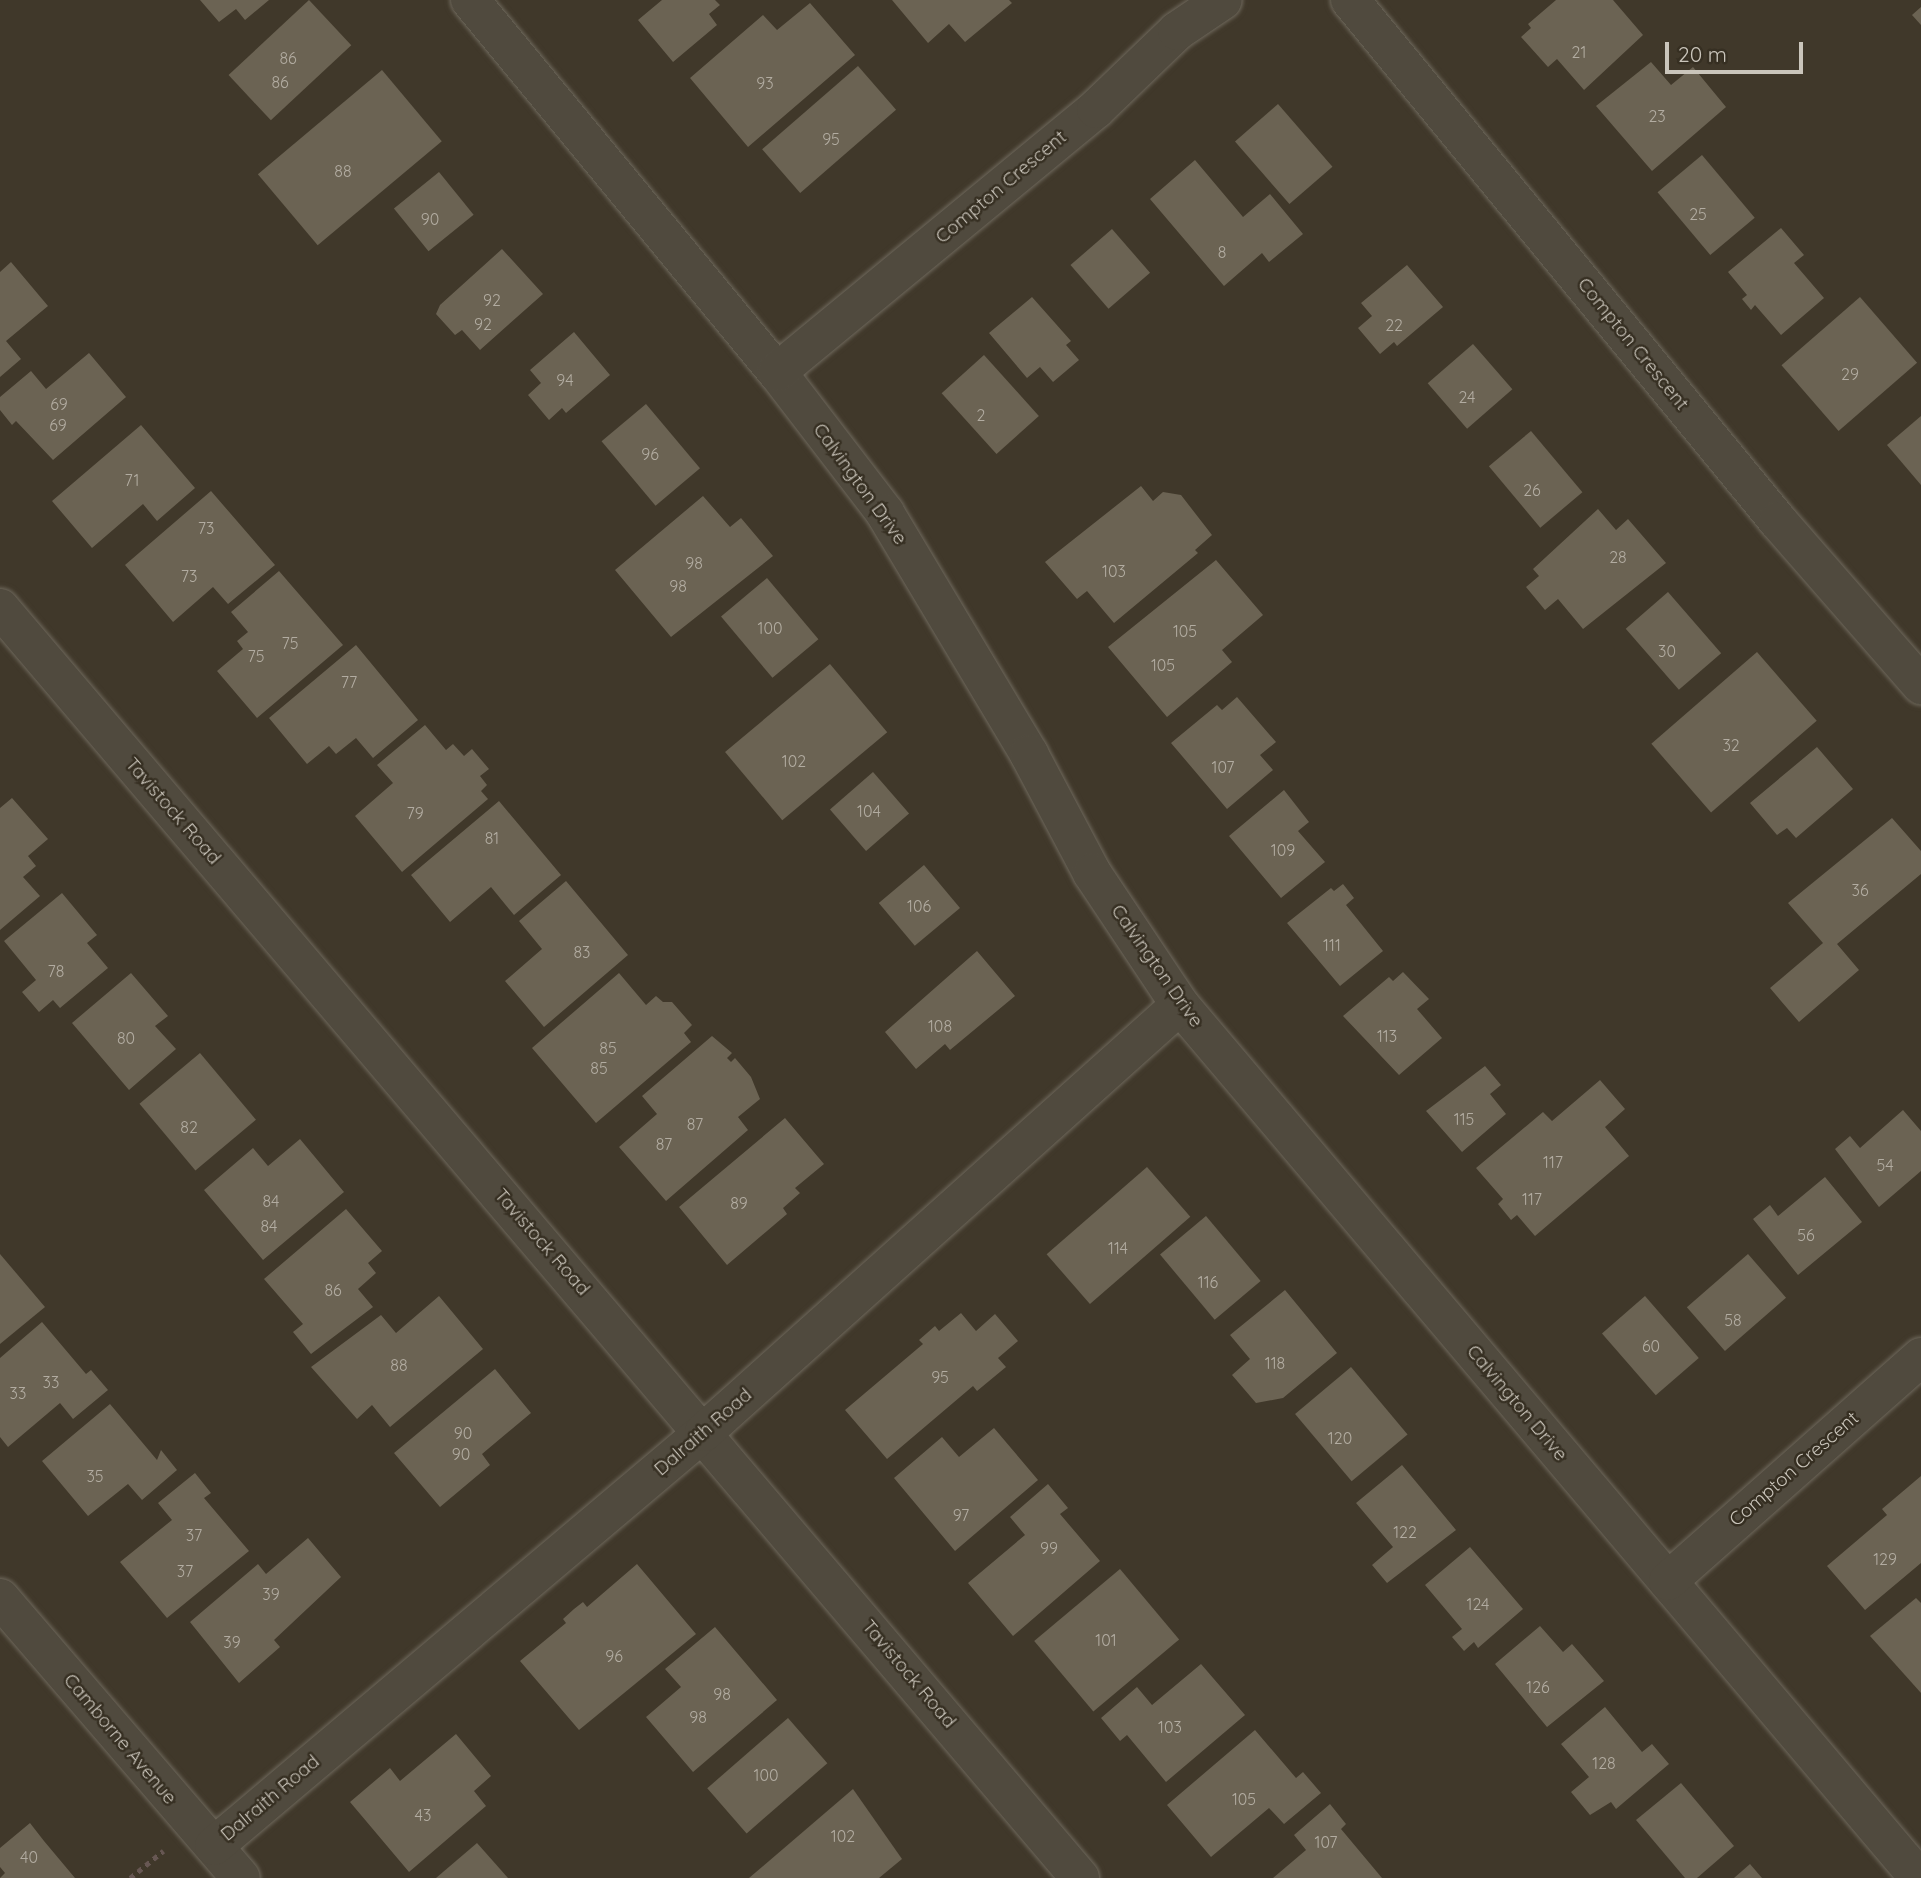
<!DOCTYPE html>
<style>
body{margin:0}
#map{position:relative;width:1921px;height:1878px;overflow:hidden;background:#40382a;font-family:Quicksand,sans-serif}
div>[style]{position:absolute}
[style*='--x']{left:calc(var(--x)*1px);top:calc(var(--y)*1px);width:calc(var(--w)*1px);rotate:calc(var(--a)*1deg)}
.building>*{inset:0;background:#6b6353;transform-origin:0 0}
.path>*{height:4.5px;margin-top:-2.25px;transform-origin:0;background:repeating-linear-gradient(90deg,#675753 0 5px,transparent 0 10px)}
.roads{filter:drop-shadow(0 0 2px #6e685c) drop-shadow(0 0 2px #6e685c)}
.minor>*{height:38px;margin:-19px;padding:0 19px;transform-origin:19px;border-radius:19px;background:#504a3e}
span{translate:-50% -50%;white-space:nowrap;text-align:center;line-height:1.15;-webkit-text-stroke:5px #362f22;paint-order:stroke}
.number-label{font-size:16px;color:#b2aca1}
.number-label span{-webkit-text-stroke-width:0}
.street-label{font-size:19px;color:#cac5bb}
.scale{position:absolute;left:1665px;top:42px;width:138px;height:32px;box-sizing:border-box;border:4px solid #cac5bb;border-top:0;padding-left:9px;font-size:21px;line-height:24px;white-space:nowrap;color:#cac5bb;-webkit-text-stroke:5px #362f22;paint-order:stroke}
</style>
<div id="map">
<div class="building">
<i style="clip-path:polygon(200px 0,269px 0,245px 20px,236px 9px,219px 22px)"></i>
<i style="left:309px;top:0;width:62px;height:110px;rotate:47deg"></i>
<i style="clip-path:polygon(662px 0,715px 0,720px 5px,709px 14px,717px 25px,673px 62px,638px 20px)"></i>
<i style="clip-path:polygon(892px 0,1009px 0,1012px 3px,965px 42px,949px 24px,928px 43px)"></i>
<i style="clip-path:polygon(1556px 0,1613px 0,1643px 35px,1584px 90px,1557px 59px,1548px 67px,1521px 37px,1531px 28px,1528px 24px)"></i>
<i style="clip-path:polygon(810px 3px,855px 55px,748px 147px,690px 78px,763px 15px,777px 30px)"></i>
<i style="clip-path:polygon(1921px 7px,1921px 25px,1912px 15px)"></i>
<i style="clip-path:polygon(1651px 62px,1671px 85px,1693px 67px,1726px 107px,1652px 171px,1596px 106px)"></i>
<i style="left:858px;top:66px;width:58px;height:127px;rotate:49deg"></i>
<i style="left:382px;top:70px;width:93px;height:162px;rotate:50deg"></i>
<i style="left:1278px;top:104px;width:83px;height:57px;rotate:49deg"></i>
<i style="left:1702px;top:155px;width:82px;height:58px;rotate:50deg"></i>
<i style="clip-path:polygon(1195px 160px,1243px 217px,1270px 194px,1303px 234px,1269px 262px,1262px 253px,1224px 286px,1150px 199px)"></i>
<i style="left:439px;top:172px;width:55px;height:58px;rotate:51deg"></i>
<i style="clip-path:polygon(1781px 228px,1804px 255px,1794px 263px,1824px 298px,1781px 335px,1755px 305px,1751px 310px,1742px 299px,1747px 295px,1728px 272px)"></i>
<i style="left:1112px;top:229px;width:58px;height:55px;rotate:49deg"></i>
<i style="clip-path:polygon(502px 249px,543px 294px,480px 350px,462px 330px,455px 335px,436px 314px,440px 305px)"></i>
<i style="clip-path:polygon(11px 262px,48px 306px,6px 341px,21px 359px,0 377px,0 272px)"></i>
<i style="clip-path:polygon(1407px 265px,1443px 307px,1397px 346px,1394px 342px,1380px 354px,1358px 328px,1372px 316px,1361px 303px)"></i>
<i style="clip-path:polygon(1032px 297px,1071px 341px,1066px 345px,1079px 360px,1053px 382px,1040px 367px,1027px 378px,989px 333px)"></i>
<i style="left:1860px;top:297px;width:87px;height:104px;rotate:49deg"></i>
<i style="clip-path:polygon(574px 332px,610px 375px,566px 413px,562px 408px,549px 420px,528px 395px,541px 383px,530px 370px)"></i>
<i style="left:1473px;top:344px;width:60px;height:60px;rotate:49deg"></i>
<i style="clip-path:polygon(89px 353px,126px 397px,53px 460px,16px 421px,12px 425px,0 410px,0 397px,31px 371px,46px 389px)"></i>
<i style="left:984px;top:355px;width:82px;height:57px;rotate:48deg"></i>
<i style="left:646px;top:404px;width:84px;height:58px;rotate:50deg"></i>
<i style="clip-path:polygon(1921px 416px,1921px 485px,1887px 445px)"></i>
<i style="clip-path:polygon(141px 425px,195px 488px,157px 521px,143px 504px,92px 548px,52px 501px)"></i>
<i style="left:1531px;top:431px;width:80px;height:55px;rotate:50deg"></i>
<i style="clip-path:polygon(1141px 486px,1153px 501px,1163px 492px,1181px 495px,1212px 535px,1195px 550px,1198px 553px,1114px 623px,1087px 591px,1077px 599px,1045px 562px)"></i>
<i style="clip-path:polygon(211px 491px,275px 565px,228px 604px,213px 587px,173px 622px,125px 565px)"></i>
<i style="clip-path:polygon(703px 496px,730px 527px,741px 518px,773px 556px,671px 637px,615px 570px)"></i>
<i style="clip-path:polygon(1598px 509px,1616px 530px,1628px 519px,1666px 563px,1583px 629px,1558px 599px,1545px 610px,1526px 587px,1539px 576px,1533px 569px)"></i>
<i style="clip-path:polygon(1216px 560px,1263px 615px,1222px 650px,1232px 662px,1167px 717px,1108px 647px)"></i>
<i style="clip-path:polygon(279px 571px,343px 645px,257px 718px,217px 671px,243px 649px,237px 641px,248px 632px,231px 612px)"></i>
<i style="left:767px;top:578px;width:80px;height:60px;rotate:50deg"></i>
<i style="left:1668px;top:592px;width:81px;height:56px;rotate:49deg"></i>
<i style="clip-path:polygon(356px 645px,418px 720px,373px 758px,356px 738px,336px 754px,329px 746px,307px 764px,269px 718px)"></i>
<i style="left:1757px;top:652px;width:91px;height:140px;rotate:49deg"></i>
<i style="left:830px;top:664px;width:89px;height:137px;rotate:50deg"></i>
<i style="clip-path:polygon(1237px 697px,1276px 742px,1260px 755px,1273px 770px,1227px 809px,1171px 743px,1217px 705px,1222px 710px)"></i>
<i style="clip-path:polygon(425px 725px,446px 750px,453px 744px,464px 756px,472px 749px,489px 769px,480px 776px,487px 785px,481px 791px,488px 799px,402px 872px,355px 816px,393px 783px,377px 765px)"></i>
<i style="clip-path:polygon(1817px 747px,1853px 789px,1796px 838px,1787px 828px,1777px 835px,1750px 803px)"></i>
<i style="left:873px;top:772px;width:55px;height:57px;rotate:49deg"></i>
<i style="clip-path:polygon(1284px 790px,1309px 822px,1298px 831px,1325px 862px,1281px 898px,1229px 836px)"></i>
<i style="clip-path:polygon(12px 798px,48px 839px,28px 856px,36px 866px,23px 877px,40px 896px,0 930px,0 808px)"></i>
<i style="clip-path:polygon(499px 801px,561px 875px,514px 915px,491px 887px,450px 922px,411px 875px)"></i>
<i style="clip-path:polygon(1892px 818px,1921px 851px,1921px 874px,1837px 944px,1859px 970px,1799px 1022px,1770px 988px,1823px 943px,1788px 903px)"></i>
<i style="left:924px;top:865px;width:56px;height:59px;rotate:50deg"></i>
<i style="clip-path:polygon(566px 881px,628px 955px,544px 1027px,505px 981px,542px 949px,519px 921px)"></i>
<i style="clip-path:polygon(1343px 884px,1354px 898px,1346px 905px,1383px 951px,1340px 986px,1287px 923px,1331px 888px,1334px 891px)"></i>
<i style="clip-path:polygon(62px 893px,97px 935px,87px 943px,108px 968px,60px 1008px,53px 1000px,39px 1012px,22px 992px,36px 980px,4px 941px)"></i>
<i style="clip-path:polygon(977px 951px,1015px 996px,950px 1050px,945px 1044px,916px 1069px,885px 1032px)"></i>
<i style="clip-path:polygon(1403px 972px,1429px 999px,1417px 1009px,1442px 1038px,1399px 1075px,1343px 1016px,1389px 977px,1393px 981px)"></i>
<i style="clip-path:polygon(131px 973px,168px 1016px,155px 1026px,176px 1049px,129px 1090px,72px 1023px)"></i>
<i style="clip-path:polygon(619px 973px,646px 1005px,656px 996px,663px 1002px,672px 1002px,692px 1025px,684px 1033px,691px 1042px,596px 1123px,532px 1048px)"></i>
<i style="clip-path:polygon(712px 1036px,732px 1053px,727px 1058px,731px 1062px,735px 1058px,751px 1077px,760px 1099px,738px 1117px,748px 1130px,666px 1201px,619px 1147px,657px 1114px,642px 1096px)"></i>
<i style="left:200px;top:1053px;width:87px;height:79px;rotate:50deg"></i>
<i style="clip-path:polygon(1485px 1066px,1501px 1085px,1490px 1094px,1506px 1114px,1462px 1152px,1426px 1111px)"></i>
<i style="clip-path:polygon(1600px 1080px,1625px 1109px,1605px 1127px,1629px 1156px,1535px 1236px,1517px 1215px,1511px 1220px,1498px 1204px,1503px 1199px,1476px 1168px,1543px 1112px,1552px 1121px)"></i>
<i style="clip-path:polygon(1903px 1110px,1921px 1131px,1921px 1171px,1879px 1207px,1835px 1149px,1850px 1136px,1860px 1148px)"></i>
<i style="clip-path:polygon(785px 1118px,824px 1164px,795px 1188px,800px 1193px,783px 1208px,787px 1214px,727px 1265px,679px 1207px)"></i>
<i style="clip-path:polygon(300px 1139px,344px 1192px,263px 1260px,204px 1190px,253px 1148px,268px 1166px)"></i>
<i style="left:1147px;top:1167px;width:66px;height:133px;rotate:49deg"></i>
<i style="clip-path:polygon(1825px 1177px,1862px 1222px,1798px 1275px,1753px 1219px,1770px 1205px,1778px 1216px)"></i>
<i style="clip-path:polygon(346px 1209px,382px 1251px,368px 1263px,376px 1273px,358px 1289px,373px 1307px,311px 1354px,293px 1332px,303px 1324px,264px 1279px)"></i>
<i style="left:1206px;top:1216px;width:85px;height:60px;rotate:50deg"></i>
<i style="clip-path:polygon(0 1254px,45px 1307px,0 1344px)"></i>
<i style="left:1748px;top:1254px;width:58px;height:81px;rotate:49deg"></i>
<i style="clip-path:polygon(1285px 1290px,1337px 1353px,1283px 1398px,1256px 1403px,1232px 1375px,1250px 1359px,1230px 1335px)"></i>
<i style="clip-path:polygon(439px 1296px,483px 1349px,390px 1427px,372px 1405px,357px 1419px,311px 1367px,381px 1315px,396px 1333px)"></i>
<i style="left:1645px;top:1296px;width:82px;height:57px;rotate:49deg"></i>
<i style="clip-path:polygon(961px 1313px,976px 1331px,995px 1314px,1018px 1341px,998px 1358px,1006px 1367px,977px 1391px,973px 1386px,887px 1459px,845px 1410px,923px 1344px,919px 1340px,935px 1326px,939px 1331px)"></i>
<i style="clip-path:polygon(42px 1322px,86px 1374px,91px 1370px,108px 1390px,73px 1419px,60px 1403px,8px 1447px,0 1437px,0 1358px)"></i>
<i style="left:1351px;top:1367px;width:88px;height:73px;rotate:50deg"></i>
<i style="clip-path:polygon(495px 1369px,531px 1413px,482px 1454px,490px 1465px,440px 1507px,394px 1453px)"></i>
<i style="clip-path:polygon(110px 1404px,157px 1460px,161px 1450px,177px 1470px,142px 1500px,128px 1484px,88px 1516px,42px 1461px)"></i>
<i style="clip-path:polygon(994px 1428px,1038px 1480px,955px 1551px,894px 1478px,942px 1437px,959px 1457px)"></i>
<i style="clip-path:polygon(1402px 1465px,1456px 1530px,1387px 1583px,1372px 1565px,1393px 1547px,1356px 1503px)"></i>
<i style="clip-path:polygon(195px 1473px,211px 1493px,204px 1498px,249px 1551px,167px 1618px,120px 1562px,172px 1520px,158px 1503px)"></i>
<i style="clip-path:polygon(1921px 1476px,1921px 1563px,1865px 1610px,1827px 1566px,1887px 1515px,1882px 1509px)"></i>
<i style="clip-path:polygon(1048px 1484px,1068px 1508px,1060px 1514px,1100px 1561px,1013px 1636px,968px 1583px,1025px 1535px,1010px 1517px)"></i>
<i style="clip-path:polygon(308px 1538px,341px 1577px,274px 1640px,280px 1647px,239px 1683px,190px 1622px,258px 1564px,266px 1574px)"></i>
<i style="clip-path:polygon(1470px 1547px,1523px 1609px,1478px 1648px,1474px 1642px,1464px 1651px,1452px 1637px,1462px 1629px,1425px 1585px)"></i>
<i style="clip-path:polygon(637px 1564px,696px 1634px,579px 1730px,520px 1661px,566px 1623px,563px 1619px,574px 1609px,583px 1602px,587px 1607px)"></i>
<i style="left:1120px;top:1569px;width:92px;height:112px;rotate:50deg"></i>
<i style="clip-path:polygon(1916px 1598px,1921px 1603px,1921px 1693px,1870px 1636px)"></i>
<i style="clip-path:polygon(1540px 1626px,1563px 1652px,1572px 1644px,1604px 1681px,1547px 1727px,1495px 1664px)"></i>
<i style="clip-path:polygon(715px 1627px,777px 1700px,693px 1772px,646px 1717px,681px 1687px,665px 1669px)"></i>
<i style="clip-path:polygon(1201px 1664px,1245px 1715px,1166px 1782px,1127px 1735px,1120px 1741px,1101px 1718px,1137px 1687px,1152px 1705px)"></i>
<i style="clip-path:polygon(1605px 1707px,1642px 1752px,1652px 1744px,1669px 1764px,1616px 1809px,1611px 1802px,1590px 1815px,1571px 1792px,1589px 1777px,1561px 1744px)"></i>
<i style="left:788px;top:1718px;width:60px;height:107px;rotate:49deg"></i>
<i style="clip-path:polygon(1255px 1730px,1296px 1778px,1303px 1772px,1321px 1793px,1284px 1824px,1269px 1808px,1211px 1857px,1167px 1805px)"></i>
<i style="clip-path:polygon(456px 1734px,491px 1776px,474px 1791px,486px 1806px,409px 1872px,350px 1802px,390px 1768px,400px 1781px)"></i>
<i style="clip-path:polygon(1681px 1783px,1734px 1846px,1697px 1878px,1685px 1878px,1636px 1820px)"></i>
<i style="clip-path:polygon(853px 1789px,902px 1859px,879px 1878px,749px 1878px)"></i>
<i style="clip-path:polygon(1330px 1804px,1346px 1824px,1341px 1829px,1382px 1878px,1273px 1878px,1306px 1850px,1294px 1835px)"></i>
<i style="clip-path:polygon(30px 1823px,44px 1841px,75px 1878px,0 1878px,5px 1873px,0 1867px,0 1848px)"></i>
<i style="clip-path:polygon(477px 1843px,508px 1878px,436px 1878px)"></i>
<i style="clip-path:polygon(1750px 1864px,1762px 1878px,1734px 1878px)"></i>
</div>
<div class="path">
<i style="--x:130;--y:1878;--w:43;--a:-39.3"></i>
</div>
<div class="roads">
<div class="minor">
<i style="--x:470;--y:0;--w:482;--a:50.5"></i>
<i style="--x:777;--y:372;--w:178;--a:52.5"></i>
<i style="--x:885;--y:513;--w:281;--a:59.1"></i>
<i style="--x:1029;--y:754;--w:135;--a:62.1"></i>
<i style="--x:1092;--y:873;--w:159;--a:56.3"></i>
<i style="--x:1180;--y:1005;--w:1144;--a:49.75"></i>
<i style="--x:1350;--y:0;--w:674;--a:50.6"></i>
<i style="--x:1778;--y:521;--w:218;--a:48.9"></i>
<i style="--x:777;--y:372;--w:413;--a:-39.5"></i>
<i style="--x:1096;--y:109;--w:112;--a:-43.9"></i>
<i style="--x:1177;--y:31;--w:55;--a:-34"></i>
<i style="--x:0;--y:608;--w:1667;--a:49.62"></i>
<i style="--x:1668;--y:1581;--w:338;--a:-41.5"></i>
<i style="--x:0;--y:1598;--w:369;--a:49.3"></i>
<i style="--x:214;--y:1846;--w:641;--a:-40.19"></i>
<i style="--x:704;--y:1432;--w:639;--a:-41.89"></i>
</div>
</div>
<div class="number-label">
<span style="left:1579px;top:52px">21</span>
<span style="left:288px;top:58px">86</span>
<span style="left:280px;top:82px">86</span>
<span style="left:765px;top:83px">93</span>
<span style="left:1657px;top:116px">23</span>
<span style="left:831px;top:139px">95</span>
<span style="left:343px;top:171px">88</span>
<span style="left:1698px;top:214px">25</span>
<span style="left:430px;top:219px">90</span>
<span style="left:1222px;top:252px">8</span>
<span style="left:492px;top:300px">92</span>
<span style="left:483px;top:324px">92</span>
<span style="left:1394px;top:325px">22</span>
<span style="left:1850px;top:374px">29</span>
<span style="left:565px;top:380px">94</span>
<span style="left:1467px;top:397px">24</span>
<span style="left:59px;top:404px">69</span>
<span style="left:981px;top:415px">2</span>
<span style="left:58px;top:425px">69</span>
<span style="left:650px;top:454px">96</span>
<span style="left:132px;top:480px">71</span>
<span style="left:1532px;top:490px">26</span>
<span style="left:206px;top:528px">73</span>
<span style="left:1618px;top:557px">28</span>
<span style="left:694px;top:563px">98</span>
<span style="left:1114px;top:571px">103</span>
<span style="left:189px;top:576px">73</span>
<span style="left:678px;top:586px">98</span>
<span style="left:770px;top:628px">100</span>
<span style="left:1185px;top:631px">105</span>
<span style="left:290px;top:643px">75</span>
<span style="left:1667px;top:651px">30</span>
<span style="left:256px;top:656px">75</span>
<span style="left:1163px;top:665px">105</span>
<span style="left:349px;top:682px">77</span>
<span style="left:1731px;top:745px">32</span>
<span style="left:794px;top:761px">102</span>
<span style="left:1223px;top:767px">107</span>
<span style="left:869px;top:811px">104</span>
<span style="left:415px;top:813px">79</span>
<span style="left:492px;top:838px">81</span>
<span style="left:1283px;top:850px">109</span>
<span style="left:1860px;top:890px">36</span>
<span style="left:919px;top:906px">106</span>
<span style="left:1332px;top:945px">111</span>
<span style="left:582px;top:952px">83</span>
<span style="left:56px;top:971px">78</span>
<span style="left:940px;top:1026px">108</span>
<span style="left:1387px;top:1036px">113</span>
<span style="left:126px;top:1038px">80</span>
<span style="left:608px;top:1048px">85</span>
<span style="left:599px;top:1068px">85</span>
<span style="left:1464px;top:1119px">115</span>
<span style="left:695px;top:1124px">87</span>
<span style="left:189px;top:1127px">82</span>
<span style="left:664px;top:1144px">87</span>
<span style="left:1553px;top:1162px">117</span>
<span style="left:1885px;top:1165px">54</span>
<span style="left:1532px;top:1199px">117</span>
<span style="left:271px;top:1201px">84</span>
<span style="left:739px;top:1203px">89</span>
<span style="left:269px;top:1226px">84</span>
<span style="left:1806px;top:1235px">56</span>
<span style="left:1118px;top:1248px">114</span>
<span style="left:1208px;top:1282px">116</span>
<span style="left:333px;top:1290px">86</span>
<span style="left:1733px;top:1320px">58</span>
<span style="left:1651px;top:1346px">60</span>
<span style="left:1275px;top:1363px">118</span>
<span style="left:399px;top:1365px">88</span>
<span style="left:940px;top:1377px">95</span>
<span style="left:51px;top:1382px">33</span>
<span style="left:18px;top:1393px">33</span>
<span style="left:463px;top:1433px">90</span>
<span style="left:1340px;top:1438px">120</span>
<span style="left:461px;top:1454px">90</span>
<span style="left:95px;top:1476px">35</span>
<span style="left:961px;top:1515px">97</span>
<span style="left:1405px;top:1532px">122</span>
<span style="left:194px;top:1535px">37</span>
<span style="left:1049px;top:1548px">99</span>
<span style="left:1885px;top:1559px">129</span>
<span style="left:185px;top:1571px">37</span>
<span style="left:271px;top:1594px">39</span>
<span style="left:1478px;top:1604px">124</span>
<span style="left:1106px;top:1640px">101</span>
<span style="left:232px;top:1642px">39</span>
<span style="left:614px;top:1656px">96</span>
<span style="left:1538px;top:1687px">126</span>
<span style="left:722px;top:1694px">98</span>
<span style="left:698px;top:1717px">98</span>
<span style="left:1170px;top:1727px">103</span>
<span style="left:1604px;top:1763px">128</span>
<span style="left:766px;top:1775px">100</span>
<span style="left:1244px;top:1799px">105</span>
<span style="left:423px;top:1815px">43</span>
<span style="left:843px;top:1836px">102</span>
<span style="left:1326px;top:1842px">107</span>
<span style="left:29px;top:1857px">40</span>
</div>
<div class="street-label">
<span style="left:1001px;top:187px;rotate:-40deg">Compton Crescent</span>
<span style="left:1633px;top:344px;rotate:51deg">Compton Crescent</span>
<span style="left:860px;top:484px;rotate:54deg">Calvington Drive</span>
<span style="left:173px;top:811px;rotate:49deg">Tavistock Road</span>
<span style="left:1157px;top:966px;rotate:55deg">Calvington Drive</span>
<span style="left:542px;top:1242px;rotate:49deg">Tavistock Road</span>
<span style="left:1517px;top:1403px;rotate:50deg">Calvington Drive</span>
<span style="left:703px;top:1432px;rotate:-41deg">Dalraith Road</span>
<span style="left:1794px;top:1469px;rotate:-41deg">Compton Crescent</span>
<span style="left:909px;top:1674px;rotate:50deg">Tavistock Road</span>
<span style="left:120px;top:1739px;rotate:50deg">Camborne Avenue</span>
<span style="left:270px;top:1798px;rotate:-40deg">Dalraith Road</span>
</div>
<div class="scale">20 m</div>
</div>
